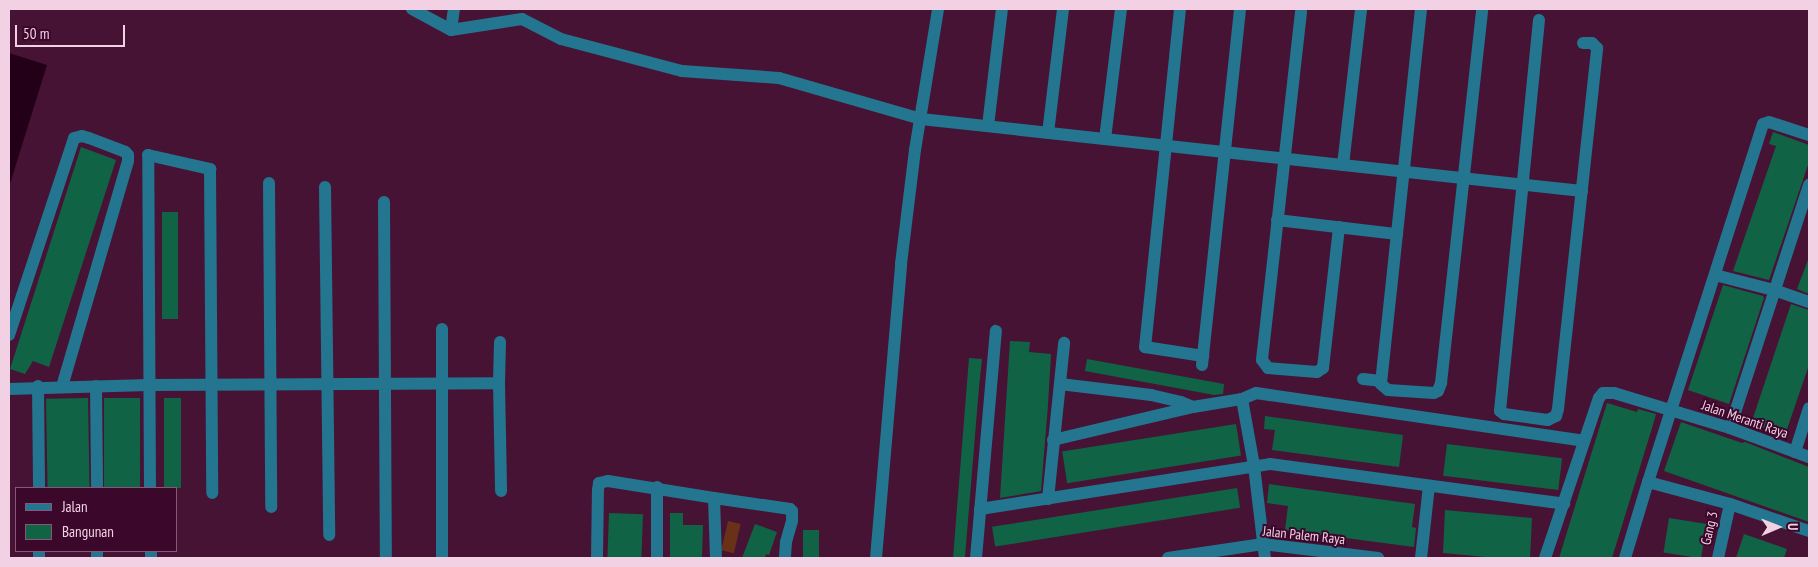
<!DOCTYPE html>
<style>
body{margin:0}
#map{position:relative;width:1818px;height:567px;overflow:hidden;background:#461335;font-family:"PT Sans Narrow",sans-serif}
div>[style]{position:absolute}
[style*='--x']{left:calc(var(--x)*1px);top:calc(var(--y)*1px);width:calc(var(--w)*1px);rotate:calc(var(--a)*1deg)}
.green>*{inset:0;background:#683118;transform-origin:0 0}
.water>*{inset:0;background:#240018}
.building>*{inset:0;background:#116346;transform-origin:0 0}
.minor>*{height:12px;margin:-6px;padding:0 6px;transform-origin:6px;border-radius:6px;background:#24758f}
span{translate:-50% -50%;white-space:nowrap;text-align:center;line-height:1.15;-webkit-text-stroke:4px #3b082b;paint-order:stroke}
.street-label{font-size:14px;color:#f3d1e4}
.frame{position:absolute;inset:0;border:10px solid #f3d1e4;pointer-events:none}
.legend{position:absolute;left:15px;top:487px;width:162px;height:65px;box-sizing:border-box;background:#3b082b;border:1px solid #855875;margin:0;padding:6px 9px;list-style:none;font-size:15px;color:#f3d1e4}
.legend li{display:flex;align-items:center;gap:10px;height:25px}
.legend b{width:25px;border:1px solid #855875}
.north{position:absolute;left:1753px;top:502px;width:50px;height:50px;-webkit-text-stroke:4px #3b082b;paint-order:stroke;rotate:89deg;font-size:14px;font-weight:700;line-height:20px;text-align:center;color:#f3d1e4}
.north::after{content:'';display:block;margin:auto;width:18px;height:22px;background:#f3d1e4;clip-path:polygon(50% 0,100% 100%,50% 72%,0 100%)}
.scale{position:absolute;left:15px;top:25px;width:110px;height:22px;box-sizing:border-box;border:2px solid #f3d1e4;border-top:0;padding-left:6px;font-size:15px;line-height:18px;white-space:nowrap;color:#f3d1e4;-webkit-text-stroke:4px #3b082b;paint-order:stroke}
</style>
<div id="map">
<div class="green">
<i style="left:728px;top:521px;width:13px;height:30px;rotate:13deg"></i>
</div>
<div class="water">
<i style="clip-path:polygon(9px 53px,47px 65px,9px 187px)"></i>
</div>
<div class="building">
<i style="clip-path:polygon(1773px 132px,1809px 145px,1809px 162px,1769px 280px,1733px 271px,1776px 146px,1769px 144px)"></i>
<i style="clip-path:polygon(81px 147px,116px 160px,49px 367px,33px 361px,25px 374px,10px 369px)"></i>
<i style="left:162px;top:212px;width:16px;height:107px"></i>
<i style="clip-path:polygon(1808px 260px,1809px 260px,1809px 294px,1797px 289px)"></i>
<i style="clip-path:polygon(1723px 285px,1763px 296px,1764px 298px,1729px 404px,1688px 390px)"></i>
<i style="clip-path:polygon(1791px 304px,1809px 310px,1809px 365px,1785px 435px,1762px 427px,1761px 431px,1750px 427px)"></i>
<i style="clip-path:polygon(1010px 341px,1030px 342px,1029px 352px,1051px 354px,1048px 405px,1041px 491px,1000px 498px)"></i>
<i style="clip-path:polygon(969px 358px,982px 359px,979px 387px,965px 557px,953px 558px)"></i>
<i style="clip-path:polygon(1087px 359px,1224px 384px,1223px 394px,1214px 395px,1085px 371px)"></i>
<i style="left:88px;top:398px;width:90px;height:42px;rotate:89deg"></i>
<i style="left:104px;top:398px;width:36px;height:90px"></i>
<i style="left:164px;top:398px;width:17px;height:90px"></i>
<i style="clip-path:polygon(1607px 403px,1637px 412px,1638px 409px,1656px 414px,1652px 428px,1612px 558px,1559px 558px)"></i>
<i style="clip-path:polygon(1265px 416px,1403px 435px,1399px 467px,1272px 450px,1275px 430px,1264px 429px)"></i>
<i style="clip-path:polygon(1681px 422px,1742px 443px,1745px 442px,1809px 467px,1809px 522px,1664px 471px)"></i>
<i style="left:1236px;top:424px;width:32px;height:176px;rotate:81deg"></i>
<i style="left:1447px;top:444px;width:116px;height:32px;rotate:7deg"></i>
<i style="clip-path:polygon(1269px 484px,1415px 504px,1412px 527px,1416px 528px,1414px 547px,1285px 530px,1288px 506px,1267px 503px)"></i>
<i style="left:1237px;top:488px;width:20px;height:248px;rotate:81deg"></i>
<i style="clip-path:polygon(1445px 510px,1532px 518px,1530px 558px,1496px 558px,1443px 553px)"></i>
<i style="left:609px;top:513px;width:34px;height:45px;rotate:2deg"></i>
<i style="clip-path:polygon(670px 513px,683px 513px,683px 525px,703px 525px,702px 558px,670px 558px)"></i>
<i style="left:1669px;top:518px;width:38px;height:35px;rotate:9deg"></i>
<i style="clip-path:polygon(755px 524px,777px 532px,769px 555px,766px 554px,765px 558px,742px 558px)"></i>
<i style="left:803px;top:530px;width:16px;height:28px"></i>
<i style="clip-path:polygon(1744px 534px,1787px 549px,1784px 558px,1736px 558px)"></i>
</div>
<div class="minor">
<i style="--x:412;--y:9;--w:44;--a:28.3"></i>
<i style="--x:451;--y:30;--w:72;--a:-8.8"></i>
<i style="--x:522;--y:19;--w:44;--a:27.1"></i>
<i style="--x:561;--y:39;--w:125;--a:14.8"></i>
<i style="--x:682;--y:71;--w:97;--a:4.1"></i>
<i style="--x:779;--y:78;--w:148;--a:16.1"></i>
<i style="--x:921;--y:119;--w:665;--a:6.22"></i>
<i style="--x:1180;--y:9;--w:340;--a:95.9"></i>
<i style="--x:1145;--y:347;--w:59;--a:8.8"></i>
<i style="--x:1421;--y:9;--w:377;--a:96.1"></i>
<i style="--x:1381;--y:384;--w:9;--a:41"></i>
<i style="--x:1388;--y:390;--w:46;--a:3.7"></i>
<i style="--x:1434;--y:393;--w:4;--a:-27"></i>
<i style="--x:1438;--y:391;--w:9;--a:-69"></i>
<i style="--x:1441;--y:383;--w:376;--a:-83.7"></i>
<i style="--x:1301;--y:12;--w:350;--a:96.4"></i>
<i style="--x:1262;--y:360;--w:10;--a:53"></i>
<i style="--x:1268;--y:368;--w:49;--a:4.7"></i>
<i style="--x:1317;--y:372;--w:7;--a:-34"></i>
<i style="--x:1323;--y:368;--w:142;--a:-83.5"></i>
<i style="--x:1539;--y:20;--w:393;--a:95.7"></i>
<i style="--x:1500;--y:411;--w:5;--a:37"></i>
<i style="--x:1504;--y:414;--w:44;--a:7.8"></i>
<i style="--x:1548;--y:420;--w:9;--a:-27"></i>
<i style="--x:1556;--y:416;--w:7;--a:-74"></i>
<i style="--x:1558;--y:409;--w:363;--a:-83.8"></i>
<i style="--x:1597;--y:48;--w:7;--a:-135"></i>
<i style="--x:1592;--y:43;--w:9;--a:180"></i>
<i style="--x:451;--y:30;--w:21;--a:-82"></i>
<i style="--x:988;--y:126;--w:118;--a:-83.2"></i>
<i style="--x:1048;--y:133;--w:125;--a:-83.1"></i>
<i style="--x:1105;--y:139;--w:131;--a:-83"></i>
<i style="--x:1343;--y:165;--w:157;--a:-83.4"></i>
<i style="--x:269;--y:183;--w:324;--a:89.6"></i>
<i style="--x:325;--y:187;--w:348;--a:89.3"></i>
<i style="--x:384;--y:202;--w:355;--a:89.7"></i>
<i style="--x:1277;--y:220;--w:121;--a:6.7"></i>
<i style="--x:1715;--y:275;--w:61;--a:14.3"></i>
<i style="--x:1774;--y:290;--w:37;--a:19"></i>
<i style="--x:442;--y:329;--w:229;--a:90"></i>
<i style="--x:9;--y:335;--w:207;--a:-71.7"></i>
<i style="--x:74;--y:138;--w:8;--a:-14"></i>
<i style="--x:82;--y:136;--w:7;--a:16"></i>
<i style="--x:89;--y:138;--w:39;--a:21"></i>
<i style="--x:125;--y:152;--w:4;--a:45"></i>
<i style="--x:128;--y:155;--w:6;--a:90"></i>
<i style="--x:128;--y:161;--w:234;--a:106.3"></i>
<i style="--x:1202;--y:365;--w:358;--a:-83.9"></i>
<i style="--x:1363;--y:379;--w:18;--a:6"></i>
<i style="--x:499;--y:383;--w:41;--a:-88.6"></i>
<i style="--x:1060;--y:384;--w:92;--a:6.9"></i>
<i style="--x:1151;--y:395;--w:31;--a:13"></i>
<i style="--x:1181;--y:402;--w:13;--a:23"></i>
<i style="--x:38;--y:386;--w:102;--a:89.4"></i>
<i style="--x:96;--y:386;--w:102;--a:89.4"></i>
<i style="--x:9;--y:389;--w:140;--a:-1.6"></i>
<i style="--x:149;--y:385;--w:350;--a:-0.3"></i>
<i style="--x:499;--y:383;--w:108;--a:88.9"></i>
<i style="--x:1242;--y:399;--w:68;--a:79.8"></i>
<i style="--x:1254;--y:466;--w:93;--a:83.2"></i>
<i style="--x:1730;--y:428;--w:256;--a:-72"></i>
<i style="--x:1053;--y:440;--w:144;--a:-13.3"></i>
<i style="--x:1193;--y:407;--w:50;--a:-9.3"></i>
<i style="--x:1242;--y:399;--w:15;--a:-23"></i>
<i style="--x:1256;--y:393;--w:331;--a:8.3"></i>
<i style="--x:1795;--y:452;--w:46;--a:-72.3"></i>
<i style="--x:1648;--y:482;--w:376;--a:-72.2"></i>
<i style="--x:1763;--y:124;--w:6;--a:-18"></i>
<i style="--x:1769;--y:122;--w:42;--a:18"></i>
<i style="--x:150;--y:488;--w:333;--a:-90.3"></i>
<i style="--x:148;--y:155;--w:64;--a:12.7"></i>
<i style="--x:210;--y:169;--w:324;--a:89.6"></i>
<i style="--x:714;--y:498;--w:77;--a:8.2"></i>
<i style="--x:790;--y:509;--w:3;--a:45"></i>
<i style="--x:792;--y:511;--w:10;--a:90"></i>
<i style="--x:792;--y:521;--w:22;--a:106"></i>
<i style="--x:786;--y:542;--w:16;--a:94"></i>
<i style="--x:1048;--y:499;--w:157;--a:-84.1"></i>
<i style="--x:980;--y:509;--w:293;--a:-8.8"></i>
<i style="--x:1270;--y:464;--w:297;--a:7.7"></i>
<i style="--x:39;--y:551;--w:7;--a:90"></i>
<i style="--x:97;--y:551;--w:7;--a:90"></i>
<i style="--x:151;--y:551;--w:7;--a:90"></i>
<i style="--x:597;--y:558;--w:68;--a:-89.2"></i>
<i style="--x:598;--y:490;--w:7;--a:-82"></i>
<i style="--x:599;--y:483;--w:9;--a:-13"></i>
<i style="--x:608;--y:481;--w:107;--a:9.1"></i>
<i style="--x:714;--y:498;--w:60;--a:88.1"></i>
<i style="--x:657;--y:558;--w:71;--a:-90"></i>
<i style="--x:876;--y:558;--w:295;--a:-85.1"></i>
<i style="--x:901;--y:264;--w:115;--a:-83"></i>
<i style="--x:915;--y:150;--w:143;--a:-80.7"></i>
<i style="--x:976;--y:558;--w:228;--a:-85"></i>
<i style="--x:1168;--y:558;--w:96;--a:-8.4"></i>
<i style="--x:1263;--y:544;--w:116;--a:6.9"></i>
<i style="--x:1421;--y:558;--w:72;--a:-83.7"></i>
<i style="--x:1545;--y:558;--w:169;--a:-71.4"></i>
<i style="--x:1599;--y:398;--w:6;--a:-51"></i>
<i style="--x:1603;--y:393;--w:11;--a:0"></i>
<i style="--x:1614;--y:393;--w:121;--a:16.8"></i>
<i style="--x:1730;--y:428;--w:84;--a:20.2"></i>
<i style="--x:1625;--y:558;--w:79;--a:-73.2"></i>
<i style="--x:1648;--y:482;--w:85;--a:15"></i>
<i style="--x:1730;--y:504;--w:83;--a:18.9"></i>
<i style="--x:1718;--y:558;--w:55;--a:-77.5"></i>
</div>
<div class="street-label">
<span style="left:1745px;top:419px;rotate:19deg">Jalan Meranti Raya</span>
<span style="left:1709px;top:528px;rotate:-77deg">Gang 3</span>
<span style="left:1304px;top:535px;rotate:6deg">Jalan Palem Raya</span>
</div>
<div class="frame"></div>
<ul class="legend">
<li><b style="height:6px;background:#24758f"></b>Jalan</li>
<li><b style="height:14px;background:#116346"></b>Bangunan</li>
</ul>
<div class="north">U</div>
<div class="scale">50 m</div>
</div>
